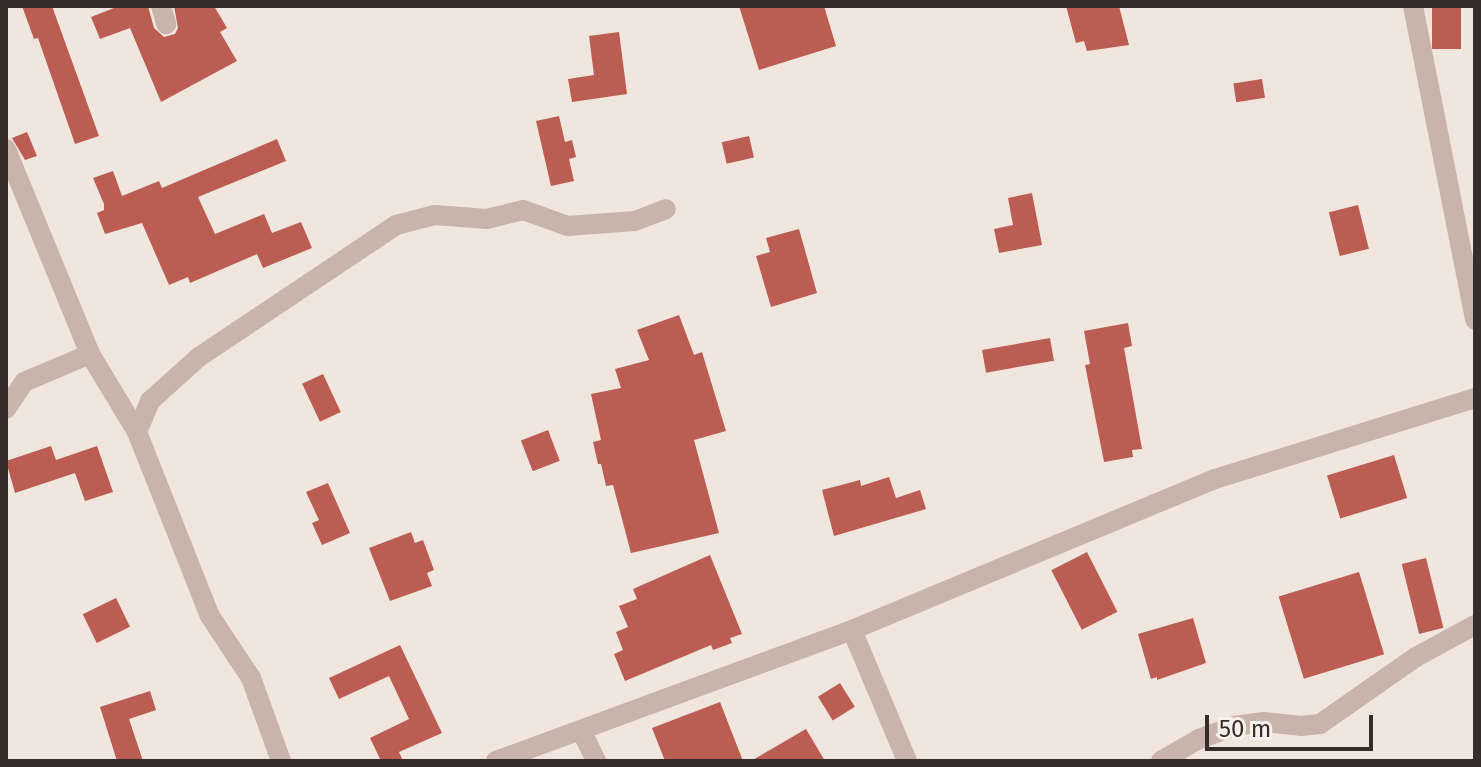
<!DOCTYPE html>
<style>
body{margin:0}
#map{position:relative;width:1481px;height:767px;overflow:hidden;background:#f0e6de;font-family:"Fira Sans",sans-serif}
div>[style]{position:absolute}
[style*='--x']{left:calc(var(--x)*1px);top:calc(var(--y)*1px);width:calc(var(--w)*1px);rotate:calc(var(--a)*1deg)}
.building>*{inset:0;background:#bb5d52;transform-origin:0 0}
.minor>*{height:20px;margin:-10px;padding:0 10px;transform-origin:10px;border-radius:10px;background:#c8b4ab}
span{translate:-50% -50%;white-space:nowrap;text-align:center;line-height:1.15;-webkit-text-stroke:7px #f8f0eb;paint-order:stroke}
.frame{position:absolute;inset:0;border:8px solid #362c2a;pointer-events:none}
.scale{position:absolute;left:1205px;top:715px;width:168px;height:36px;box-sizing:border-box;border:4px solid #362c2a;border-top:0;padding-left:10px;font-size:24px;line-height:28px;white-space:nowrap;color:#362c2a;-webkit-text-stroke:6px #f8f0eb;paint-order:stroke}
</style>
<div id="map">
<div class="building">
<i style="clip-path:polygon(22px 6px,52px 6px,99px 136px,75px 144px,38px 38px,34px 39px)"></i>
<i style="clip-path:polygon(119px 6px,148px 6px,154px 28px,164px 37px,175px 34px,178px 28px,174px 6px,214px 6px,227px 28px,220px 32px,237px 61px,161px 102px,130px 28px,100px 39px,91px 17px)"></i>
<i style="clip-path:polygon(739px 6px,824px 6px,836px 46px,759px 70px)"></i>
<i style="clip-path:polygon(1066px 6px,1119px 6px,1129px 45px,1087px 51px,1084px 41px,1076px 43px)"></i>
<i style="left:1432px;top:6px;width:29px;height:43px"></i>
<i style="clip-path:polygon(619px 32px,627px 94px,572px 102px,568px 79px,594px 75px,589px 36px)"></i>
<i style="left:1262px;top:79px;width:19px;height:29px;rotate:81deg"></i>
<i style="clip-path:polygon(559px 116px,565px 142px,572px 140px,576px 157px,569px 159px,574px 181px,551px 186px,536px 121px)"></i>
<i style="clip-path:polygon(27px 132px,37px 156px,25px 160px,12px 138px)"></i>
<i style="left:749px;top:136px;width:22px;height:28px;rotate:77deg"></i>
<i style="clip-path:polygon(277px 139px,286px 161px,198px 197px,215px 234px,264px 214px,272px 233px,301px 222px,312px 248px,263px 268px,257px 254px,190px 283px,188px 277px,169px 285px,142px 223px,105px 234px,97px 213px,104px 210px,104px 204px,93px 178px,113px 171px,122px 196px,159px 181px,162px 188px)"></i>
<i style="clip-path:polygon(1032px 193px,1042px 245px,999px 253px,994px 229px,1013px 225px,1008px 198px)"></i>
<i style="left:1358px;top:205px;width:45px;height:30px;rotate:76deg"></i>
<i style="clip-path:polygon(799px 229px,817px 293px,771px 307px,756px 256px,770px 252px,766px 238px)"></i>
<i style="clip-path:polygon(679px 315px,694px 355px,702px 352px,726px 431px,694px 440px,719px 533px,631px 553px,613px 485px,606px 486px,601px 464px,598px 464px,593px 442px,601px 440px,591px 394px,621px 388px,615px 369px,649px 360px,637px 330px)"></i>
<i style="clip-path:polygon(1128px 323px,1132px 346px,1124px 348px,1142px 449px,1132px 450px,1133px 457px,1104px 462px,1085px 365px,1090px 364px,1084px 331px)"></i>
<i style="left:1050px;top:338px;width:23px;height:69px;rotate:80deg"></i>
<i style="left:323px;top:374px;width:42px;height:23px;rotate:65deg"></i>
<i style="left:548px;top:430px;width:33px;height:29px;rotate:69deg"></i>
<i style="clip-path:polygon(51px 446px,56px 460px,97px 446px,113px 492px,85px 501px,75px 473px,15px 493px,6px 461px)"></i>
<i style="left:1394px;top:455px;width:45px;height:70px;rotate:73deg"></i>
<i style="clip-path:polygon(889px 477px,896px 498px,920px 490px,926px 509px,834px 536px,822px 490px,860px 480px,861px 486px)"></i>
<i style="clip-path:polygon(328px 483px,350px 533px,322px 545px,312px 523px,319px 520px,306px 492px)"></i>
<i style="clip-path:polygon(411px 532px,415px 543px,423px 540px,434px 570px,427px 573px,432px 586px,390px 601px,369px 548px)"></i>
<i style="left:1087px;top:552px;width:67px;height:40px;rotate:63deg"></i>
<i style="clip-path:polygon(710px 555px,742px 634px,730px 638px,732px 643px,713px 650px,711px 645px,625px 681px,614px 654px,623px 650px,616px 632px,628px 627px,619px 606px,637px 599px,633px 589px)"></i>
<i style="left:1426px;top:558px;width:72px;height:25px;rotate:76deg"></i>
<i style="left:1359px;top:572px;width:86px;height:84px;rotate:73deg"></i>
<i style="left:116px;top:598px;width:32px;height:37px;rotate:64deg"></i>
<i style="clip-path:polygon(1193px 618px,1206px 663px,1157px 680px,1157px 677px,1151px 679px,1138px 634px)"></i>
<i style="clip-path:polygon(400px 645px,442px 733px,399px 752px,403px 761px,381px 761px,370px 738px,409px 719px,389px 676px,339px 699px,329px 678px)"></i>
<i style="left:840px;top:683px;width:28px;height:26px;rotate:58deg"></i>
<i style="clip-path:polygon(150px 691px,156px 710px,129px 719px,143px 761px,117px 761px,100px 707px)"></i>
<i style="clip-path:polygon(720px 702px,743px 761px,665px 761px,652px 728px)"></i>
<i style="clip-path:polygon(806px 729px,825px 761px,751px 761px)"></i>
</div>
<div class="minor">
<i style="--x:161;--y:6;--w:19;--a:74"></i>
<i style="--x:1413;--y:6;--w:320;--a:78.8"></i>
<i style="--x:6;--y:149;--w:222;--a:67.7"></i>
<i style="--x:90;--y:354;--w:91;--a:58.9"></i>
<i style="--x:137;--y:432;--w:198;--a:68.4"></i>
<i style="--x:210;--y:616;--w:74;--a:56.5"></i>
<i style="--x:251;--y:678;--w:88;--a:70.1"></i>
<i style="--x:6;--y:409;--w:32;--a:-56"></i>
<i style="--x:24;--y:382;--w:72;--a:-23"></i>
<i style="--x:137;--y:432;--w:34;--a:-67"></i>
<i style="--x:150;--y:401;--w:66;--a:-41.9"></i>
<i style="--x:199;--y:357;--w:237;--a:-33.8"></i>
<i style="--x:396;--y:225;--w:40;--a:-14.4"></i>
<i style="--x:435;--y:215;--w:52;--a:4.4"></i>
<i style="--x:487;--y:219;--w:37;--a:-14"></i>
<i style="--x:523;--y:210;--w:48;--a:19.6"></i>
<i style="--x:568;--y:226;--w:67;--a:-4.3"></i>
<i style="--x:635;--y:221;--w:33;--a:-21"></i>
<i style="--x:852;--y:630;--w:142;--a:67.2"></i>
<i style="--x:582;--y:732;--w:32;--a:64"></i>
<i style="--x:496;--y:761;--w:379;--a:-20.2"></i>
<i style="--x:852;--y:630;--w:393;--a:-22.6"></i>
<i style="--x:1215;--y:479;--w:272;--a:-17.3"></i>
<i style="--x:1161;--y:761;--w:44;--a:-30.1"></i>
<i style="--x:1199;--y:739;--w:37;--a:-20"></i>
<i style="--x:1234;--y:726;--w:30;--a:-8"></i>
<i style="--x:1264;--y:722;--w:37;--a:6"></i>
<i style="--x:1301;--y:726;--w:19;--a:-6"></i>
<i style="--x:1320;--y:724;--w:117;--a:-34.9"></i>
<i style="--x:1416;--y:657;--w:67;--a:-28.5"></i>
</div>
<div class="frame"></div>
<div class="scale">50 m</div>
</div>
